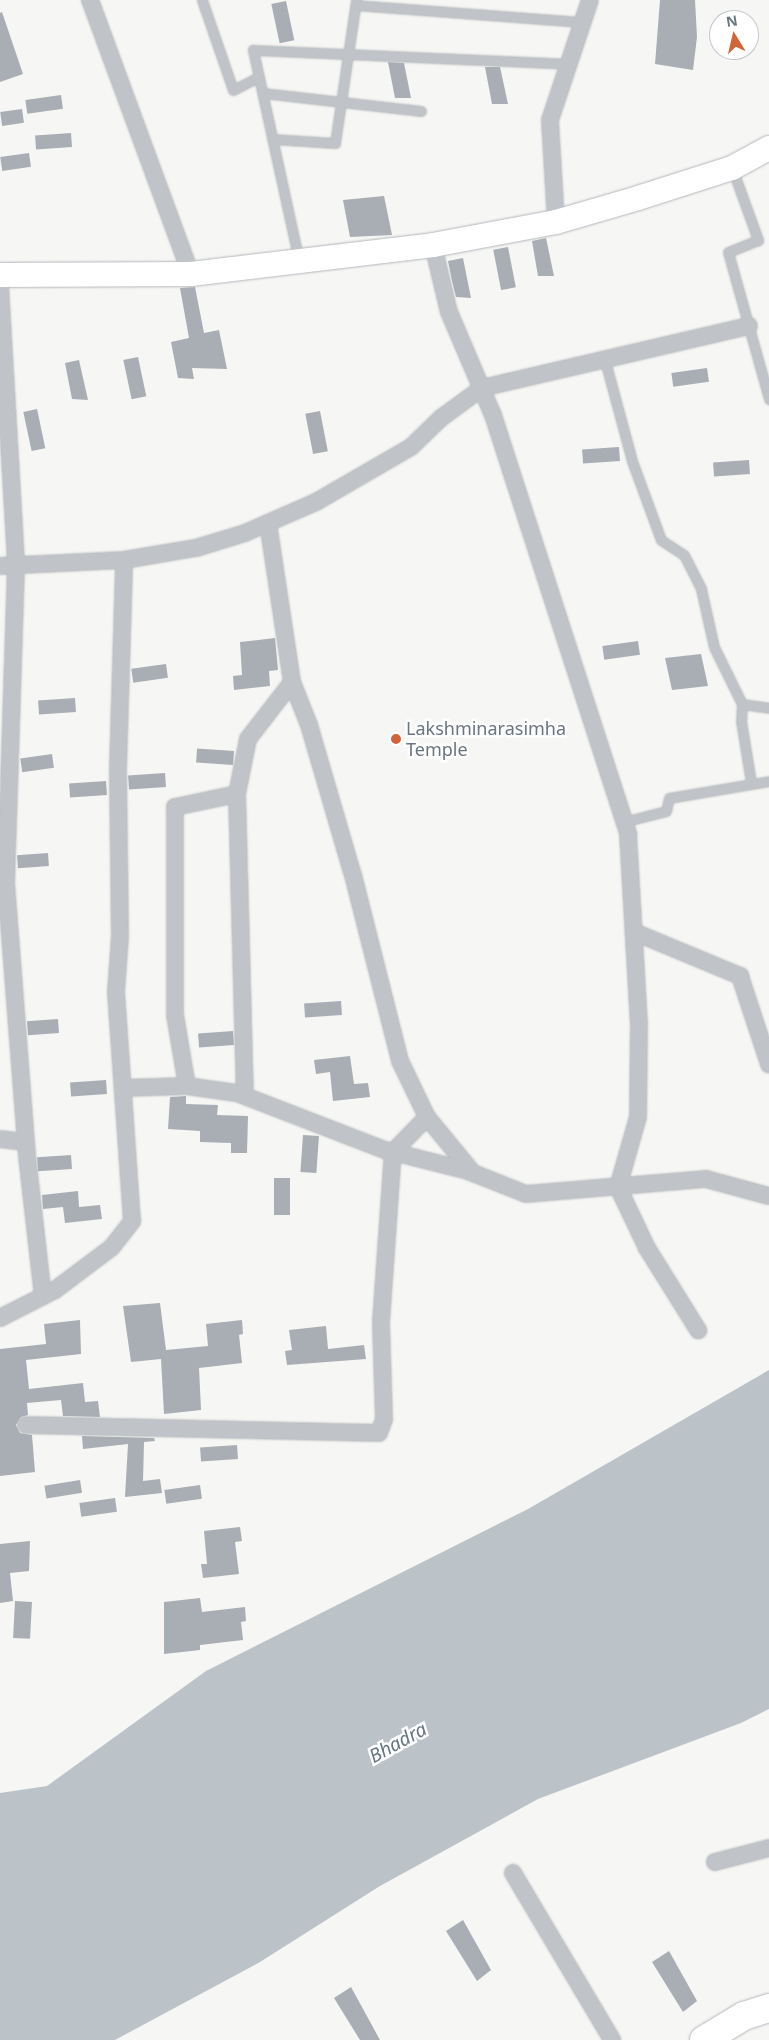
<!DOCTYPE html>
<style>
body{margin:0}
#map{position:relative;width:769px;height:2040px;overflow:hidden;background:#f6f6f4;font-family:"Noto Sans",sans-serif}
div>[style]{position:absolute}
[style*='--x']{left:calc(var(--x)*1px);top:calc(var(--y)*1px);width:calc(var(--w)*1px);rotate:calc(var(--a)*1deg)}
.water>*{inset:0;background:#bbc3c9}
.building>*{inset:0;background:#a8aeb4;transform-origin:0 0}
.roads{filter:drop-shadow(0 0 1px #b3b7bb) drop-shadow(0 0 1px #b3b7bb)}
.lane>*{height:9px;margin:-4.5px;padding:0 4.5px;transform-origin:4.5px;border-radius:4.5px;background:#c0c3c7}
.street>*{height:16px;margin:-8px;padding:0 8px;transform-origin:8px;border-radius:8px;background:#c0c3c7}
.secondary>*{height:24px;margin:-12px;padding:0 12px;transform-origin:12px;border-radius:12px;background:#fff}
.highway>*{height:28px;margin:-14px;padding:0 14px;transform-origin:14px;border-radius:14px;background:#fff}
.dots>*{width:14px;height:14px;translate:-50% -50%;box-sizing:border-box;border:2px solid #fff;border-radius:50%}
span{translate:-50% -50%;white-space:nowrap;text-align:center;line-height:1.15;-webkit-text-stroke:5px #fff;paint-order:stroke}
.poi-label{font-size:18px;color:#697582}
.left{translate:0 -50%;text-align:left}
.water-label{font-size:19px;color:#64767e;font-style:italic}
.north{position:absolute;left:709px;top:10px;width:50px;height:50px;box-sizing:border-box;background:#fff;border:1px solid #c3c8cd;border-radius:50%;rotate:351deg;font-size:14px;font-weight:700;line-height:20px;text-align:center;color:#697582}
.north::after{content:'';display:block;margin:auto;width:18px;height:22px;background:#d16439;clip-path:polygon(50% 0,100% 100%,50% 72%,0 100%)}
</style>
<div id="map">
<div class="water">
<i style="clip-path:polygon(769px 1370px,769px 1709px,741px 1723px,538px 1799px,380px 1886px,260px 1962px,115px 2040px,0 2040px,0 1793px,47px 1786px,206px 1671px,528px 1509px)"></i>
</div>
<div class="building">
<i style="clip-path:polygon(660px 0,695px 0,697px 37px,693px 70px,655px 64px)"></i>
<i style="left:286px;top:1px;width:40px;height:15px;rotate:78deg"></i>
<i style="clip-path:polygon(2px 12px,23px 74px,0 82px,0 13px)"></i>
<i style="clip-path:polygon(388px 62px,404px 63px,411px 98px,395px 98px)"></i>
<i style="clip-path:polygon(485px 67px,500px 67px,508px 104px,492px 104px)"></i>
<i style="left:61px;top:95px;width:14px;height:36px;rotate:82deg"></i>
<i style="left:22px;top:109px;width:14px;height:22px;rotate:82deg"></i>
<i style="left:71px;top:133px;width:14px;height:36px;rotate:86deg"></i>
<i style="left:29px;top:153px;width:14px;height:29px;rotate:82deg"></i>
<i style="clip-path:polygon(384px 196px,392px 235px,350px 237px,343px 200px)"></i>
<i style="clip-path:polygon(546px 238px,554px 276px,538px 276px,532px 241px)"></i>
<i style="left:508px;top:247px;width:41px;height:15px;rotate:79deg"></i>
<i style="clip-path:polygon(463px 258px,471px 298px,456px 297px,452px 281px,448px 261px)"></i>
<i style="clip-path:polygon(195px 287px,204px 333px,219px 330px,227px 369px,192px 368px,194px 379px,178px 378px,171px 342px,189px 338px,180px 288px)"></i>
<i style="left:138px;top:357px;width:40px;height:15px;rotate:78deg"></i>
<i style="clip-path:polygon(79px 360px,88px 400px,72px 399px,65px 363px)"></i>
<i style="left:707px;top:368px;width:14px;height:36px;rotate:82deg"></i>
<i style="left:37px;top:409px;width:40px;height:14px;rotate:78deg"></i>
<i style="left:320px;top:411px;width:41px;height:15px;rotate:79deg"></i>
<i style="left:619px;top:447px;width:14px;height:37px;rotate:86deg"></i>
<i style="left:749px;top:460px;width:14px;height:36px;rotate:86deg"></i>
<i style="clip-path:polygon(275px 638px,278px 670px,269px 671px,270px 686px,234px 690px,233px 676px,242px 675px,240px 642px)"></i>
<i style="left:638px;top:641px;width:14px;height:36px;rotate:82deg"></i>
<i style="clip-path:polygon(701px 654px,708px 686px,672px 690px,665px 658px)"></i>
<i style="left:166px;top:664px;width:14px;height:35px;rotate:82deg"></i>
<i style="left:75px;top:698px;width:14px;height:37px;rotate:86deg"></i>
<i style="left:234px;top:751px;width:14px;height:37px;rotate:94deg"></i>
<i style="left:52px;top:754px;width:14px;height:32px;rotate:82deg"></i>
<i style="left:165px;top:773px;width:14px;height:37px;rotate:86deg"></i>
<i style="left:106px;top:781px;width:14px;height:37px;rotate:86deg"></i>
<i style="left:48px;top:853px;width:13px;height:31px;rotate:86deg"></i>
<i style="left:341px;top:1001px;width:14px;height:37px;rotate:86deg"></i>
<i style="left:58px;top:1019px;width:14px;height:31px;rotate:86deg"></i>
<i style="left:233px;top:1031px;width:14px;height:35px;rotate:86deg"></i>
<i style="clip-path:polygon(350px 1056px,354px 1084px,368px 1083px,370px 1097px,333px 1101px,330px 1072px,316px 1074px,314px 1060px)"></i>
<i style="left:106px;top:1080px;width:14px;height:36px;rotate:86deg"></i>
<i style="clip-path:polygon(186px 1096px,186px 1104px,218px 1105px,217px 1115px,248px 1116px,247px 1153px,231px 1153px,231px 1143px,200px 1142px,200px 1131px,168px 1129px,170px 1097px)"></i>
<i style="left:303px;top:1135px;width:16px;height:37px;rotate:4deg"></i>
<i style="left:71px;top:1155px;width:14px;height:34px;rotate:86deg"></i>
<i style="left:274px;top:1178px;width:16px;height:37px"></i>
<i style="clip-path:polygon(78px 1191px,79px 1207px,100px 1205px,102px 1219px,65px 1223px,63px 1207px,43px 1209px,42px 1195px)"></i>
<i style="clip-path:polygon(160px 1303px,166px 1350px,208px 1346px,206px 1324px,242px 1320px,243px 1334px,239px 1335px,242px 1363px,199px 1368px,201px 1410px,164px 1414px,161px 1359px,131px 1362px,123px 1306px)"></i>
<i style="clip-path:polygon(80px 1320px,81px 1354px,26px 1360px,29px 1389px,83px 1383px,85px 1402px,98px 1401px,100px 1417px,63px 1416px,61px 1400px,27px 1403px,28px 1415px,21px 1417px,16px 1425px,20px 1433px,32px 1435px,35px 1472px,0 1476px,0 1349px,46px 1344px,44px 1324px)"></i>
<i style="clip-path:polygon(326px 1326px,328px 1349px,364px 1345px,366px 1359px,287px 1365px,285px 1351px,292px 1350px,289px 1330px)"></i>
<i style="clip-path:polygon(82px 1436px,154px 1438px,155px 1441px,144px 1442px,143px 1481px,160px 1479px,162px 1493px,125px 1497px,128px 1444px,83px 1449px)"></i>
<i style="left:237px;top:1445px;width:14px;height:37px;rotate:86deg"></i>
<i style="left:80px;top:1480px;width:13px;height:36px;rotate:81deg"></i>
<i style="left:200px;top:1485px;width:14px;height:36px;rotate:82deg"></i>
<i style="left:115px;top:1498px;width:14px;height:36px;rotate:82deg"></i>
<i style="clip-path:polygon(240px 1527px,242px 1541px,235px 1542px,239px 1574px,203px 1578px,201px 1564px,207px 1564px,204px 1531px)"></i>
<i style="clip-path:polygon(30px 1541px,29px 1571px,10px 1573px,13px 1601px,0 1603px,0 1544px)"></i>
<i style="clip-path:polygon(200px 1598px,202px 1612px,245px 1607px,246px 1621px,241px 1622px,243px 1640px,200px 1645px,200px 1650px,164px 1654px,164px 1602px)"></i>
<i style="left:15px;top:1601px;width:17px;height:37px;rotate:3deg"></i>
<i style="clip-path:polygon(463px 1920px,491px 1970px,477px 1981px,446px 1931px)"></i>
<i style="clip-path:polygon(669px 1951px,697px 2001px,683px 2012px,652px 1962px)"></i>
<i style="clip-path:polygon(351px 1987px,380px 2040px,360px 2040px,334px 1998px)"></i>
</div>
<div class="roads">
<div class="lane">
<i style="--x:202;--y:0;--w:95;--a:71"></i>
<i style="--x:233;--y:90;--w:29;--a:-27"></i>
<i style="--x:356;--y:5;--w:228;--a:4.3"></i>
<i style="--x:263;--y:93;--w:159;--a:6.5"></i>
<i style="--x:272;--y:139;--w:63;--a:3.6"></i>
<i style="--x:335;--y:143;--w:145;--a:-81.6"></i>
<i style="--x:732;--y:168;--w:77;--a:70.1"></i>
<i style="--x:758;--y:240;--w:32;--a:158"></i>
<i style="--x:728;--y:252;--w:153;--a:74.4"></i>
<i style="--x:299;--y:261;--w:216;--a:-102.3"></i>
<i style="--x:253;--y:50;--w:316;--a:2.5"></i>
<i style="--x:604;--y:357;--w:108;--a:74.9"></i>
<i style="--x:632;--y:461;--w:84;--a:69.8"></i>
<i style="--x:661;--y:540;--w:27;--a:33"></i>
<i style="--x:684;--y:555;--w:38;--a:63"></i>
<i style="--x:701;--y:589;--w:59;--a:77.4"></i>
<i style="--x:714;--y:647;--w:64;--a:63.8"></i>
<i style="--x:742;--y:704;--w:27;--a:8"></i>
<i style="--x:742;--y:704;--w:17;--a:93"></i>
<i style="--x:741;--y:721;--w:62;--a:80.7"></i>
<i style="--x:623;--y:822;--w:44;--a:-14.3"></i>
<i style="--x:666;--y:811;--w:13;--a:-77"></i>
<i style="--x:669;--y:798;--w:101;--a:-9.6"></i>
</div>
<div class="street">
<i style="--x:90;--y:0;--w:292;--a:69.8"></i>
<i style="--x:556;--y:222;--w:102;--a:-93.4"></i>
<i style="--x:550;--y:120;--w:126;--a:-71.6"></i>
<i style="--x:433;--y:245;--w:69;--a:76.6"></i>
<i style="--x:449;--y:312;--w:112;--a:66.9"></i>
<i style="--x:493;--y:415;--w:440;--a:72.1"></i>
<i style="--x:628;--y:834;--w:188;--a:86.7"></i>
<i style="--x:639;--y:1022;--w:95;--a:90.6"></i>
<i style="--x:638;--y:1117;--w:73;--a:105.9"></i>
<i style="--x:618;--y:1187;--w:68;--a:64.6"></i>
<i style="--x:647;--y:1248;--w:97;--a:58.1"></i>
<i style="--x:0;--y:285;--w:280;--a:86.7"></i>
<i style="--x:16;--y:565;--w:318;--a:91.8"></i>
<i style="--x:6;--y:883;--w:274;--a:85.6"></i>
<i style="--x:27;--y:1156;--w:141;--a:83.5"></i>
<i style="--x:268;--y:523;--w:161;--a:81.4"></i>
<i style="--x:292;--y:682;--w:46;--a:68.4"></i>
<i style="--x:309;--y:725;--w:156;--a:73.7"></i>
<i style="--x:353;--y:875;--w:192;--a:75.8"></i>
<i style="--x:400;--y:1061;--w:62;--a:64.3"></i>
<i style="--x:427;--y:1117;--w:72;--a:50.6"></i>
<i style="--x:0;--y:566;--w:124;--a:-2.8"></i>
<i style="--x:124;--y:560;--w:73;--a:-9.5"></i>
<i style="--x:196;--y:548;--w:51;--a:-17"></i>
<i style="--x:245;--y:533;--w:77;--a:-23.6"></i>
<i style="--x:316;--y:502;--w:110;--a:-30.1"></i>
<i style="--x:411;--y:447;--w:42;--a:-44"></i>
<i style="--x:441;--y:418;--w:51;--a:-36.2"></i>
<i style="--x:482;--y:388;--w:274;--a:-13.1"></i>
<i style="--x:237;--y:794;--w:302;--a:88.5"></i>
<i style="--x:634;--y:932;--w:115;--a:22.5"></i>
<i style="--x:740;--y:976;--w:93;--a:71.8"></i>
<i style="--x:187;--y:1086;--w:72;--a:-99.6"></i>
<i style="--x:175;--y:1015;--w:208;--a:-90"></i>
<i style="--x:175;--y:807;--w:63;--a:-11.8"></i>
<i style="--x:237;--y:794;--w:56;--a:-78.7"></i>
<i style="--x:248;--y:739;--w:72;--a:-52.3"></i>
<i style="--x:123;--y:1088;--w:64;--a:-1.8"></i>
<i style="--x:187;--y:1086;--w:50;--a:8"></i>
<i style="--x:237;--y:1093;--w:159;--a:21.1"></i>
<i style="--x:385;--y:1150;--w:86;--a:14.2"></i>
<i style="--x:468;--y:1171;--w:62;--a:21.6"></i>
<i style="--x:526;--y:1194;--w:181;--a:-4.8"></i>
<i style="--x:706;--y:1179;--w:65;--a:15.1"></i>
<i style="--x:0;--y:1139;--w:26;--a:7"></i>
<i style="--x:0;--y:1318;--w:62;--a:-27"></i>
<i style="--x:55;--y:1290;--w:71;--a:-37"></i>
<i style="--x:112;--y:1247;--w:33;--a:-52"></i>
<i style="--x:132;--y:1221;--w:230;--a:-94"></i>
<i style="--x:116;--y:992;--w:56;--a:-85.9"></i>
<i style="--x:120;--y:936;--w:168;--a:-90.7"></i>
<i style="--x:118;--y:768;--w:208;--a:-88.3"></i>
<i style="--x:26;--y:1425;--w:353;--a:1.3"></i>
<i style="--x:379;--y:1433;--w:15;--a:-70"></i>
<i style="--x:384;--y:1419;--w:97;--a:-91.8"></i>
<i style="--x:381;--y:1322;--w:170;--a:-86"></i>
<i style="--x:393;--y:1152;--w:49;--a:-45.8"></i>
<i style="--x:715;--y:1862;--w:56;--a:-14.5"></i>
<i style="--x:513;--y:1873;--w:194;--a:59.3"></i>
</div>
<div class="secondary">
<i style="--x:0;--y:275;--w:191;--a:-0.3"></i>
<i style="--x:191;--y:274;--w:244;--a:-6.8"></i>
<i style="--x:433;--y:245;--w:125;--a:-10.6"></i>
<i style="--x:556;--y:222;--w:85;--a:-16.3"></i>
<i style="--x:638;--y:198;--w:99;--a:-17.7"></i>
<i style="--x:732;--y:168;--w:42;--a:-28.4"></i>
</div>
<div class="highway">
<i style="--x:704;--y:2040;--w:47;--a:-31"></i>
<i style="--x:744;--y:2016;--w:26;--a:-18"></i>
</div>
</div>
<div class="dots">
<i style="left:396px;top:739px;background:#d16439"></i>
</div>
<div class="poi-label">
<span class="left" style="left:406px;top:739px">Lakshminarasimha<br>Temple</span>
</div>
<div class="water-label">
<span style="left:398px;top:1743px;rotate:-29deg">Bhadra</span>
</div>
<div class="north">N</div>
</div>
